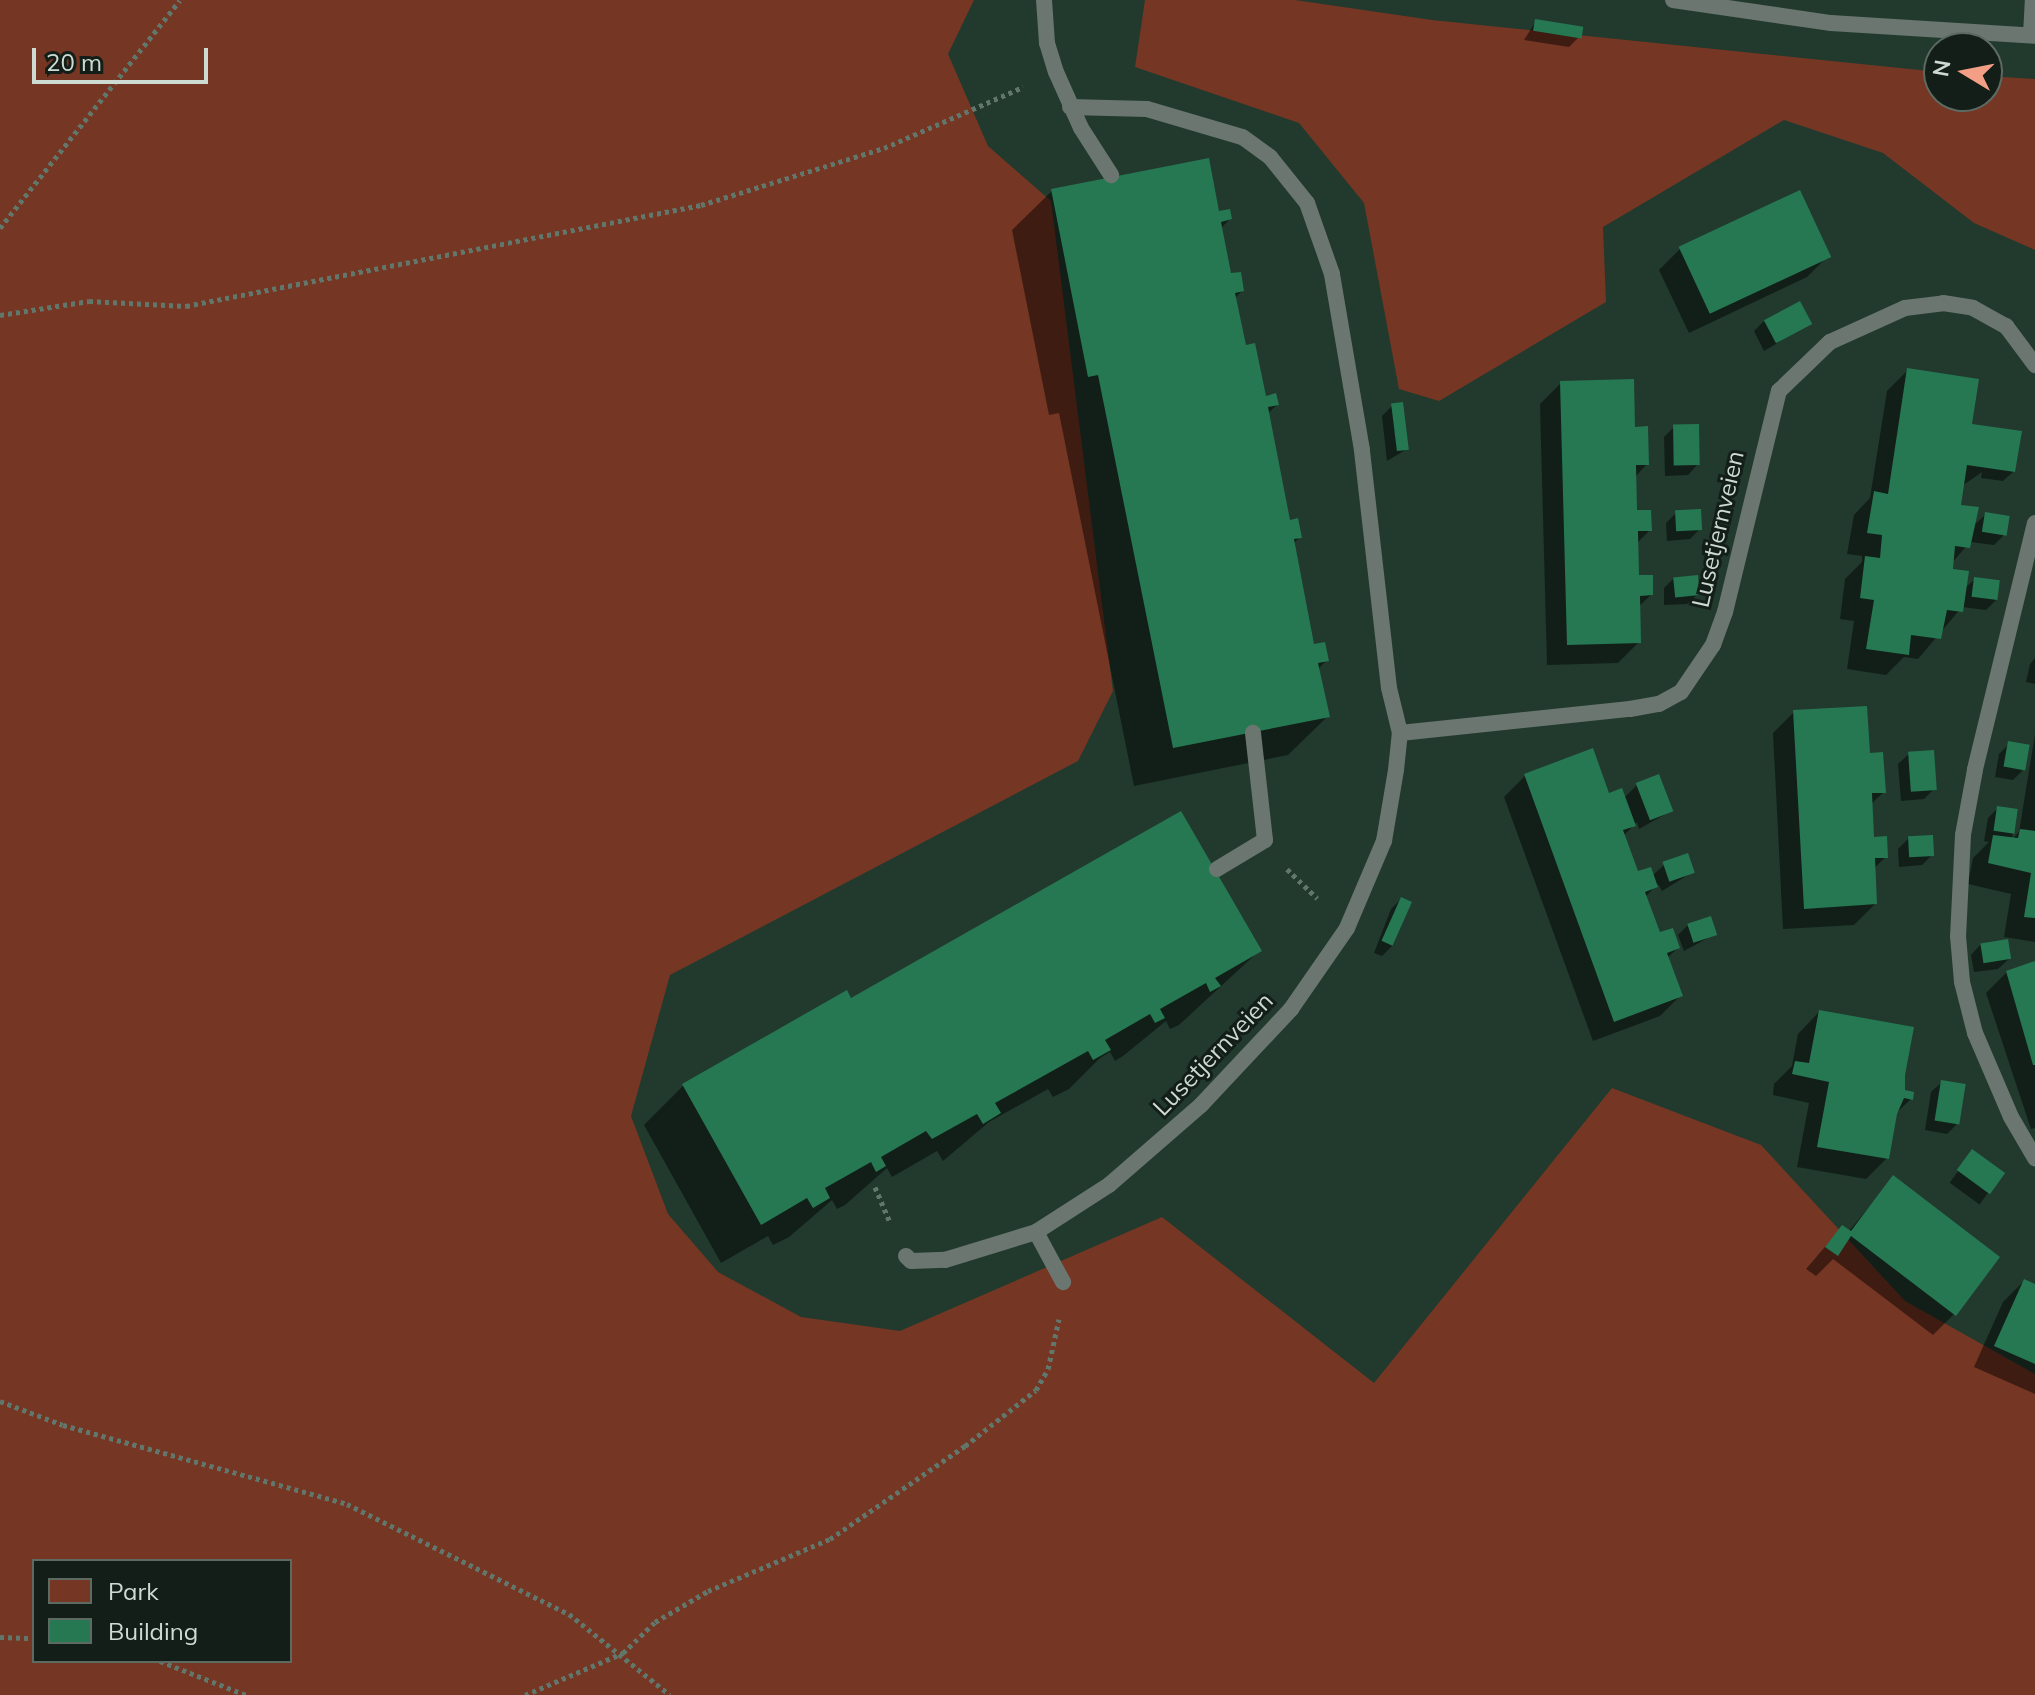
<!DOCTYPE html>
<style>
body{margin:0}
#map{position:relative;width:2035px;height:1695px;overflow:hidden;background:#213a2d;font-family:Mulish,sans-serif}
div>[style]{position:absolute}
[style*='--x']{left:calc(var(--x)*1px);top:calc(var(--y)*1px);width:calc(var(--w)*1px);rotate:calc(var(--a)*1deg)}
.green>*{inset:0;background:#753623}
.shadow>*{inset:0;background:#0007;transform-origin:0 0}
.building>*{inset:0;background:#267853;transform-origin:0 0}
.path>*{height:5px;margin-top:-2.5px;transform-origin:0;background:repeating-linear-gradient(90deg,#62776b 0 4px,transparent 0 8px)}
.service>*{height:16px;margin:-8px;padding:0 8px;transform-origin:8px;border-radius:8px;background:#6a766f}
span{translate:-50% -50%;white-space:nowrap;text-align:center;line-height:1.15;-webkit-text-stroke:6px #131e18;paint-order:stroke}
.street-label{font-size:24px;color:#cddbd2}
.legend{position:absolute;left:32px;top:1559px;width:260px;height:104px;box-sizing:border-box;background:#131e18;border:2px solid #5d6a62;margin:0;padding:10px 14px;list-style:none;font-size:24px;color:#cddbd2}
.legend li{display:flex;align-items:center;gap:16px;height:40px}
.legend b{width:40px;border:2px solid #5d6a62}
.north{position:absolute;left:1923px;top:32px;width:80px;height:80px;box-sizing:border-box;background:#131e18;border:2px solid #5d6a62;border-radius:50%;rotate:280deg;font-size:22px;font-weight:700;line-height:32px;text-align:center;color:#cddbd2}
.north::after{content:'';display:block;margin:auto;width:28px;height:36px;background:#f39f86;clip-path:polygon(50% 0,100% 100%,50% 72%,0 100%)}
.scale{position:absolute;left:32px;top:48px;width:176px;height:36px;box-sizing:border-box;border:4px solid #cddbd2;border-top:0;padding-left:10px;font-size:24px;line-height:28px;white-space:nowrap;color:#cddbd2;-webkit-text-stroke:6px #131e18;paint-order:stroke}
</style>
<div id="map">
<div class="green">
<i style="clip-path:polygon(evenodd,0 0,974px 0,948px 54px,988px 146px,1051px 201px,1113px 691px,1078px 761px,670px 975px,631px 1116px,668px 1214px,718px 1272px,801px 1317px,900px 1331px,1162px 1217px,1374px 1383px,1612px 1088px,1761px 1145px,1905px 1301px,2035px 1374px,2035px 1695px,0 1695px,0 0,34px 1561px,290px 1561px,290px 1661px,34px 1661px,34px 1561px)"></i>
<i style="clip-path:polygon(1145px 0,1295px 0,1432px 20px,1939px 72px,1939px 96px,1987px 96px,1987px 76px,2035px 79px,2035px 250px,1974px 223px,1883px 153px,1784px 120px,1603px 227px,1606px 302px,1439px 401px,1399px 389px,1364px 203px,1299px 123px,1135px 67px)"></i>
</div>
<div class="shadow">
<i style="clip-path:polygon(1536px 21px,1579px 37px,1569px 47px,1524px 40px)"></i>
<i style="clip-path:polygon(1052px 191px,1230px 219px,1220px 229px,1229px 276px,1242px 291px,1234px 299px,1244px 348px,1264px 398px,1277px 405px,1267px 414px,1289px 522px,1300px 537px,1293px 544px,1312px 646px,1327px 660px,1318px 669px,1328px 716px,1288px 755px,1134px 786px,1059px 413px,1049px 415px,1012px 230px)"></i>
<i style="clip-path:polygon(1680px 249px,1828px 256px,1807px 277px,1689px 333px,1659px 270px)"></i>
<i style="clip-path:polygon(1764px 321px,1809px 324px,1764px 351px,1754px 331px)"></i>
<i style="clip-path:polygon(1908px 370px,2014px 471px,2003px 481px,1981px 478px,1982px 472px,1962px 486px,1959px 507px,1972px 527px,1985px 515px,2004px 535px,1994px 545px,1970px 542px,1951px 564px,1964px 589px,1975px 579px,1996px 600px,1986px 610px,1962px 607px,1918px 659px,1904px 657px,1886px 675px,1847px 669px,1854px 621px,1840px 619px,1845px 579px,1862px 562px,1862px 556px,1847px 554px,1854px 515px,1870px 498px,1887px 391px)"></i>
<i style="clip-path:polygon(1561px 383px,1633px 429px,1647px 464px,1635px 477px,1636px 512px,1650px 530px,1636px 544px,1637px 577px,1651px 595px,1638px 607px,1639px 642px,1618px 663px,1547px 665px,1540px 404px)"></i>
<i style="clip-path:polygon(1392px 406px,1407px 449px,1387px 461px,1382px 416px)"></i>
<i style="clip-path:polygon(1674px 427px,1698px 464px,1688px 475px,1665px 476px,1664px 437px)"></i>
<i style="clip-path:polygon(1676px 513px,1700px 529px,1690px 539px,1667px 541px,1666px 523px)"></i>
<i style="clip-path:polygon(1674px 578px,1698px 594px,1687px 604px,1664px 605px,1664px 588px)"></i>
<i style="clip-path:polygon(2035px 658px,2035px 684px,2026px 682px,2030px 664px)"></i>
<i style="clip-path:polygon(1794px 712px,1868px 755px,1884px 792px,1870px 805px,1872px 839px,1886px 857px,1873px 869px,1875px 904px,1854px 925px,1783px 929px,1773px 733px)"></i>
<i style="clip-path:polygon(2035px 734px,2035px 942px,2004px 937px,2011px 894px,1968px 884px,1973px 858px,1989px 842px,1984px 841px,1988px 818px,1998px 808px,2016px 811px,2012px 839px,2019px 832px)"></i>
<i style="clip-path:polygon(2009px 744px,2023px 770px,2013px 780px,1995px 777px,1999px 754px)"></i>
<i style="clip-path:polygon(1909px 754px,1934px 789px,1924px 799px,1901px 801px,1898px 764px)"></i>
<i style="clip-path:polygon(1525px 776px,1624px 798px,1637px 785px,1671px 811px,1639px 829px,1637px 822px,1623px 836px,1637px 874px,1652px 876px,1665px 864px,1693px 872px,1662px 891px,1658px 884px,1645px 897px,1659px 935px,1678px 948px,1667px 958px,1681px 995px,1660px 1016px,1593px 1041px,1504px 797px)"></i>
<i style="clip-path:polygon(1908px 839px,1932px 855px,1922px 865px,1899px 867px,1898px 849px)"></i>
<i style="clip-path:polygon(1401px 899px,1392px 946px,1382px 956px,1374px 953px,1391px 909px)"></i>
<i style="clip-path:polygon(1688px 925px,1715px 934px,1684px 951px,1678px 935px)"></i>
<i style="clip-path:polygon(1981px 944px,2009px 959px,1998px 969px,1974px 972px,1971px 955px)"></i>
<i style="clip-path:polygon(1259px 951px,1179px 1025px,1170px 1029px,1166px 1021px,1123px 1056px,1115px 1061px,1110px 1052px,1100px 1058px,1069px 1089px,1053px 1097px,1048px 1089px,989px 1122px,943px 1161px,937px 1151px,892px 1177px,887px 1168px,845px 1205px,837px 1209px,832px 1200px,789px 1237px,773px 1245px,768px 1236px,721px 1263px,644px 1125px,683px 1086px,846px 993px,851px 1001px)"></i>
<i style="clip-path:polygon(2035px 963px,2035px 1128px,2031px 1129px,1986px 993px,2007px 972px)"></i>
<i style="clip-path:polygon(1819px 1012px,1903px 1075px,1903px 1092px,1911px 1099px,1895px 1114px,1887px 1158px,1866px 1179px,1797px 1167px,1809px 1103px,1773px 1095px,1774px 1084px,1792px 1066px,1798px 1034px)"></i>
<i style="clip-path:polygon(1942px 1082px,1957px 1124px,1947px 1134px,1925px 1130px,1931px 1092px)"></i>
<i style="left:1972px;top:1152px;width:37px;height:38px;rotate:36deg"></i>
<i style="clip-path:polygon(1894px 1178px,1954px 1314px,1933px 1335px,1833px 1259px,1816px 1276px,1806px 1269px,1842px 1227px,1848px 1232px)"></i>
<i style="clip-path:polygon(2024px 1281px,2035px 1286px,2035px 1394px,1974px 1367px,2003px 1302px)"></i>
</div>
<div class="building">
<i style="left:1535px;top:19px;width:49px;height:12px;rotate:9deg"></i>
<i style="clip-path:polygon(1209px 158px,1219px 211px,1230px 209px,1232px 219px,1221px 222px,1231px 273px,1241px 272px,1244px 291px,1235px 293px,1246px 345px,1255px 343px,1266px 396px,1276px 393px,1279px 405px,1268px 407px,1290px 520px,1298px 518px,1302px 538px,1294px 539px,1314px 644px,1325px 642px,1329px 661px,1318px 663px,1330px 717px,1173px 748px,1098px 375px,1088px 377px,1051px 189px)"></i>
<i style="left:1800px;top:190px;width:74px;height:134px;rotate:65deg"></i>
<i style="left:1800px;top:301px;width:26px;height:41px;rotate:62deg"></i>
<i style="clip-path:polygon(1907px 368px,1979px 379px,1972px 424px,2022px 431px,2015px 472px,1967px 465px,1961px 505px,1979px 507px,1970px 548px,1955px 546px,1953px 569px,1969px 571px,1963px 612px,1947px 610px,1941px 639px,1911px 635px,1909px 655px,1866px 649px,1874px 600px,1860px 598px,1865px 556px,1880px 558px,1882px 535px,1867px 533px,1874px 491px,1888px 494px)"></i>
<i style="clip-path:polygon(1634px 379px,1635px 427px,1648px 426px,1649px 465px,1636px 465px,1637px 510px,1651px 510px,1652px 531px,1638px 531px,1639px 575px,1653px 575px,1653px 595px,1640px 596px,1641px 643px,1567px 645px,1560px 381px)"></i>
<i style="left:1403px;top:402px;width:48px;height:12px;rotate:83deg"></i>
<i style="left:1699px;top:424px;width:41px;height:26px;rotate:89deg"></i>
<i style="left:1701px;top:509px;width:21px;height:26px;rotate:87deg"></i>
<i style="left:1985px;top:512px;width:25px;height:20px;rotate:9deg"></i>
<i style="left:1698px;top:575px;width:20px;height:25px;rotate:84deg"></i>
<i style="left:1974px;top:577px;width:26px;height:20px;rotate:7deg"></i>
<i style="clip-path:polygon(1867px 706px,1870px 753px,1883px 752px,1886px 793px,1872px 793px,1874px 837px,1887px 836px,1888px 858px,1875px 858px,1877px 904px,1804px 909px,1793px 710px)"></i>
<i style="left:2008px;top:741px;width:22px;height:26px;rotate:10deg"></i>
<i style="clip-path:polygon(1593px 748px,1609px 793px,1622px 788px,1636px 826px,1623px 830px,1638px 871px,1651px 867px,1658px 887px,1645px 892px,1660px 932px,1673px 928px,1680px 948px,1667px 953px,1683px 996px,1614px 1022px,1524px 774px)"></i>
<i style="left:1934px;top:750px;width:40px;height:26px;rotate:86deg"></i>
<i style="left:1659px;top:774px;width:40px;height:25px;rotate:69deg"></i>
<i style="left:1997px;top:806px;width:21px;height:25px;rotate:8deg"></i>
<i style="clip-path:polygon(1181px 811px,1262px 951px,1215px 978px,1221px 986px,1210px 992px,1206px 983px,1160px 1009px,1165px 1018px,1155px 1023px,1150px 1014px,1105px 1040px,1111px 1050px,1093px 1060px,1088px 1051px,995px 1103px,1001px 1113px,983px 1124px,977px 1114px,932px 1139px,926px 1131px,881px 1157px,886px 1166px,876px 1172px,871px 1162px,825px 1188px,830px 1198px,813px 1208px,807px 1198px,761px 1225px,682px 1084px,847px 990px,851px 998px)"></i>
<i style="clip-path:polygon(2020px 829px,2035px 831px,2035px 918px,2024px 917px,2031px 873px,1988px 863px,1993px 835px,2018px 838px)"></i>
<i style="left:1933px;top:835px;width:21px;height:25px;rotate:87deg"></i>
<i style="left:1688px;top:853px;width:21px;height:27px;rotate:71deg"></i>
<i style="left:1401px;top:897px;width:12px;height:48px;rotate:24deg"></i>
<i style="left:1711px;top:916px;width:20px;height:25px;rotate:72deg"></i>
<i style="left:2008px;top:939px;width:20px;height:28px;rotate:81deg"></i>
<i style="clip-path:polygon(2035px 961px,2035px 1065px,2033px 1065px,2006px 971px)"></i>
<i style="clip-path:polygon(1819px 1010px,1914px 1027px,1905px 1075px,1905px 1090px,1914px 1092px,1913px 1100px,1904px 1098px,1897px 1114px,1889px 1159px,1817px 1147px,1829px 1082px,1792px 1074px,1795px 1061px,1809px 1063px)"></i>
<i style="left:1941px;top:1080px;width:25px;height:41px;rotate:9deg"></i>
<i style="left:1972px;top:1149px;width:41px;height:26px;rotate:36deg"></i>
<i style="clip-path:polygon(1893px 1175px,2000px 1257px,1956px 1316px,1851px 1236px,1838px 1256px,1825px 1247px,1842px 1225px,1851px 1231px)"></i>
<i style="clip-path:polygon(2024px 1279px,2035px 1284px,2035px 1364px,1994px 1346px)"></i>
</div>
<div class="path">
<i style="--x:0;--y:228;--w:290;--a:-51.7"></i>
<i style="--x:0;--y:315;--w:90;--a:-8.9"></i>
<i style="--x:89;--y:301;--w:97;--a:3"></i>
<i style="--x:186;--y:306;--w:525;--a:-11.1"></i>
<i style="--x:701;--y:205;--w:192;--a:-17.3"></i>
<i style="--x:884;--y:148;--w:152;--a:-23.7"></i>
<i style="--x:1287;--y:869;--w:42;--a:44"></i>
<i style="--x:875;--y:1187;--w:38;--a:67"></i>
<i style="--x:0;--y:1401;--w:67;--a:20.9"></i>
<i style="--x:63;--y:1425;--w:295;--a:15.5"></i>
<i style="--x:347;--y:1504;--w:248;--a:26.4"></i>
<i style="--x:569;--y:1614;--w:129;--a:38.7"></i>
<i style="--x:0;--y:1637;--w:34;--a:2"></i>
<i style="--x:160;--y:1661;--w:92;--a:21.6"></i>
<i style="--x:525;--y:1695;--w:107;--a:-23.2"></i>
<i style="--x:623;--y:1653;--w:45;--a:-44.1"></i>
<i style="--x:655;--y:1622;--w:61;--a:-30.3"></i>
<i style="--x:708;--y:1591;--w:133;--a:-23.1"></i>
<i style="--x:830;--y:1539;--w:164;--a:-34.6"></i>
<i style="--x:965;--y:1446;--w:90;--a:-38.3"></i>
<i style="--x:1036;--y:1390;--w:24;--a:-60"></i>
<i style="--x:1048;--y:1369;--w:51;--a:-77.6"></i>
</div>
<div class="service">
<i style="--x:1044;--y:0;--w:43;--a:86"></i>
<i style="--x:1047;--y:43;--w:30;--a:73"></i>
<i style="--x:1056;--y:72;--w:61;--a:65.9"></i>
<i style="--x:1081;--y:128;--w:56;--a:57.4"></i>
<i style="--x:1673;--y:0;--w:160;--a:8.3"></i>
<i style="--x:1831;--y:23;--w:204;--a:3.6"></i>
<i style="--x:2031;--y:35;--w:35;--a:-87"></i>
<i style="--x:2035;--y:523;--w:254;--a:103.7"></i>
<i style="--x:1975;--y:770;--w:66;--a:100.5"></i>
<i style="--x:1963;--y:835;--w:101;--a:92.8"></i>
<i style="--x:1958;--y:936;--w:46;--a:85"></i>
<i style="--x:1962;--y:982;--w:53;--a:75.7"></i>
<i style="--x:1975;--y:1033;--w:91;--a:66.8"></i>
<i style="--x:2011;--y:1117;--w:48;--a:59.7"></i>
<i style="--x:1400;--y:733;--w:231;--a:-6"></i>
<i style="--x:1630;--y:709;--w:29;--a:-10"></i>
<i style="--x:1659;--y:704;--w:25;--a:-29"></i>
<i style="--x:1681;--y:692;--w:57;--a:-55.8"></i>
<i style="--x:1713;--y:645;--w:35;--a:-70"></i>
<i style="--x:1725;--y:612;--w:228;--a:-76.3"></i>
<i style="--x:1779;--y:391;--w:71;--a:-43.9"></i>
<i style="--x:1830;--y:342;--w:82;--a:-24.4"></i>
<i style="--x:1905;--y:308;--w:38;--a:-7"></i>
<i style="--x:1943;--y:303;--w:30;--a:9"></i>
<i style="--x:1973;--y:308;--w:38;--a:29"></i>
<i style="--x:2006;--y:326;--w:49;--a:53.4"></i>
<i style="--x:1217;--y:869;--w:56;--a:-31.1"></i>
<i style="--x:1265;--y:840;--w:108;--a:-96.4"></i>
<i style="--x:1036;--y:1232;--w:57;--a:61.6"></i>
<i style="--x:906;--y:1256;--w:7;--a:45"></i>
<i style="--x:911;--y:1261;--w:34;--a:-2"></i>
<i style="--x:945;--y:1260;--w:95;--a:-17.1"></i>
<i style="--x:1036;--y:1232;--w:87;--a:-32.8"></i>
<i style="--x:1109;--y:1185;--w:122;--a:-41"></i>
<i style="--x:1201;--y:1105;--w:132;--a:-46.8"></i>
<i style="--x:1291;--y:1009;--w:98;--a:-55.3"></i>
<i style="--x:1347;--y:928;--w:95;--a:-67"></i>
<i style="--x:1384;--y:841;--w:72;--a:-80.4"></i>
<i style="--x:1396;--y:770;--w:37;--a:-84"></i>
<i style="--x:1400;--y:733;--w:46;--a:-103.7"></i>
<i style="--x:1389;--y:688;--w:240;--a:-96.5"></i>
<i style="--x:1362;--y:450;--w:179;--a:-99.7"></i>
<i style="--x:1332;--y:274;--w:75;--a:-109.4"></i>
<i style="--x:1307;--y:203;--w:59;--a:-128.8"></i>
<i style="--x:1270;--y:157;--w:34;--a:-144"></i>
<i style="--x:1242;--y:137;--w:99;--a:-163.6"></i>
<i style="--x:1147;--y:109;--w:77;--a:-178.5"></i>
</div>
<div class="street-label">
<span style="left:1718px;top:529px;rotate:-77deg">Lusetjernveien</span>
<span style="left:1213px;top:1054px;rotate:-46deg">Lusetjernveien</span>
</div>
<ul class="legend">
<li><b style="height:22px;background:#753623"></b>Park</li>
<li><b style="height:22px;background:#267853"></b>Building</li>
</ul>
<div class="north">N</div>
<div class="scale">20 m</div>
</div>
